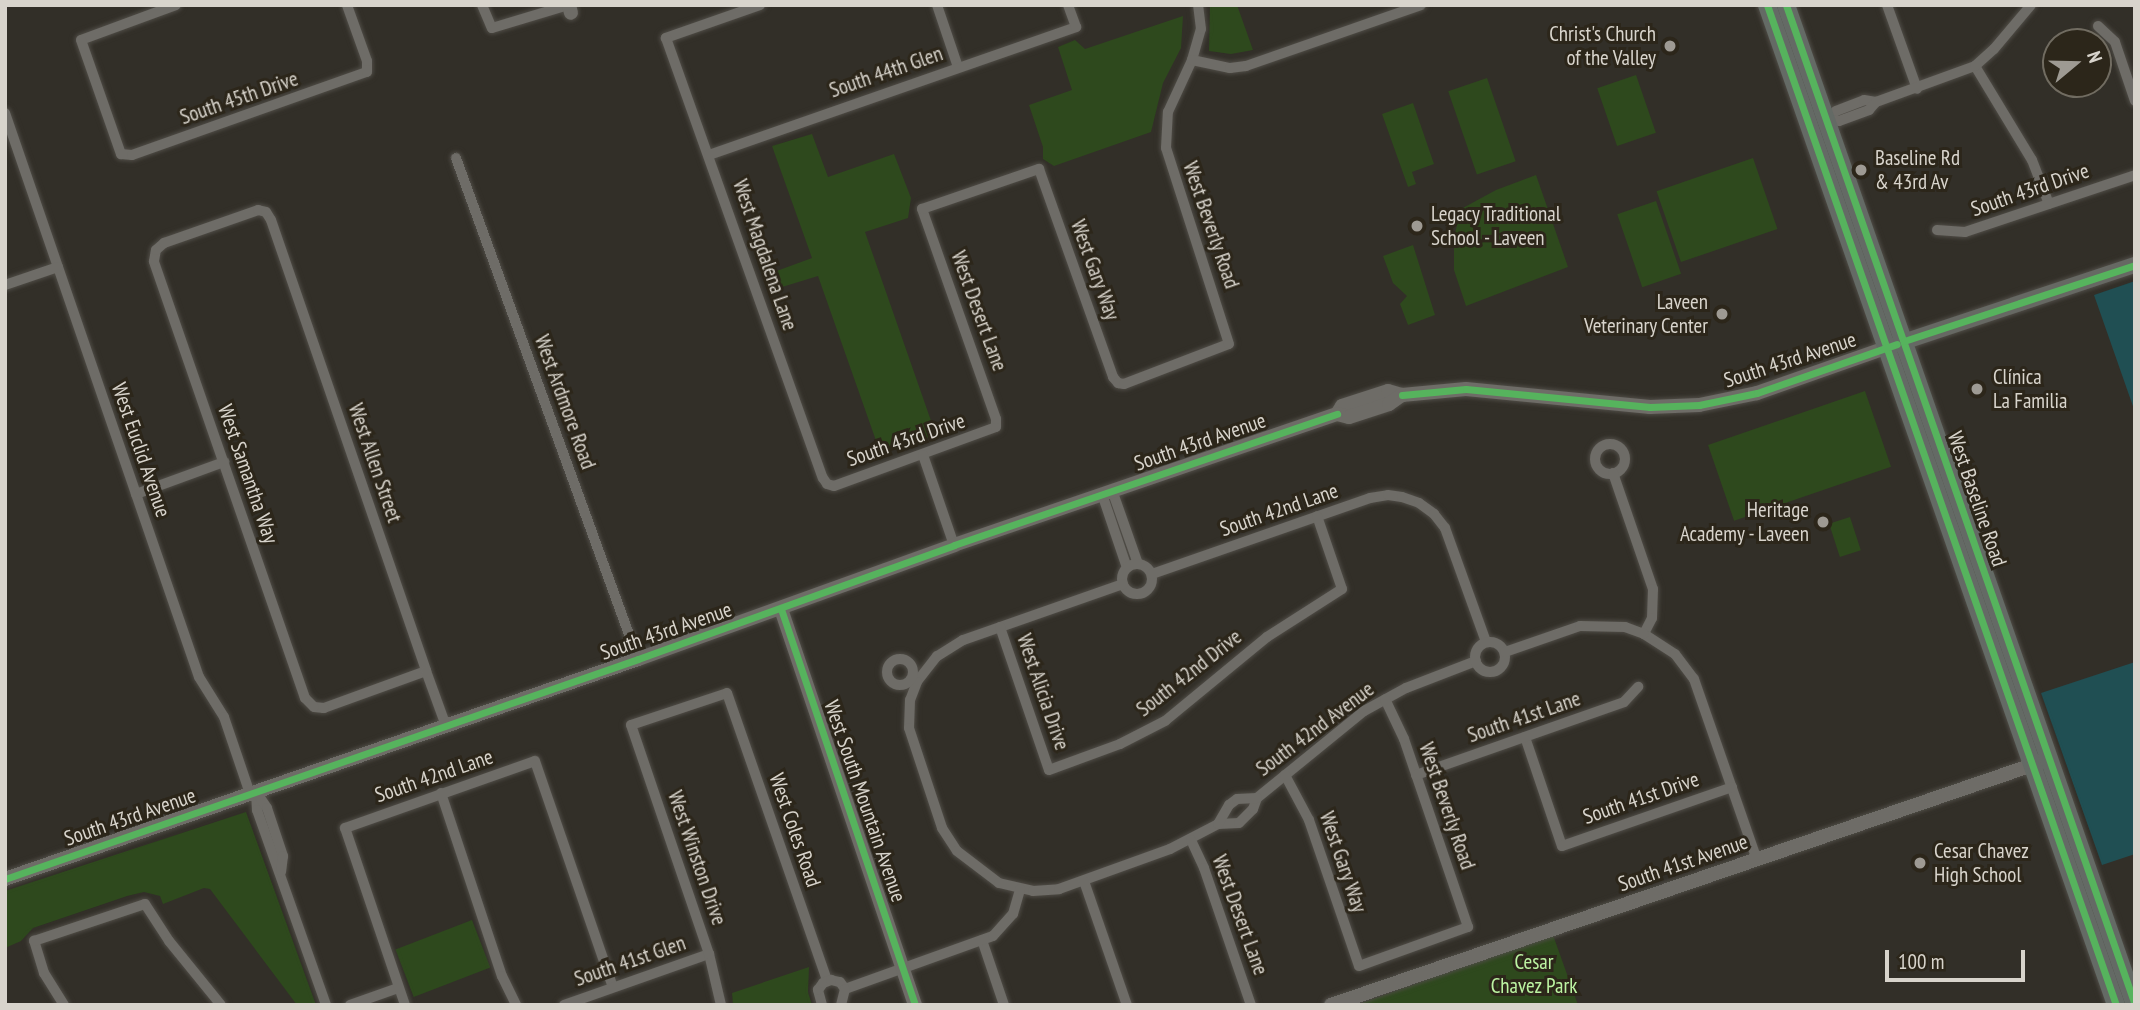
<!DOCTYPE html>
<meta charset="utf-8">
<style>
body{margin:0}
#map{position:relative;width:2140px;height:1010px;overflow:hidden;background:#322f28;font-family:"PT Sans Narrow",sans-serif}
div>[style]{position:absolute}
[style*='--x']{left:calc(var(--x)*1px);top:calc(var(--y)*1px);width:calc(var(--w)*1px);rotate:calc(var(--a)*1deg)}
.green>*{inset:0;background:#2e491d;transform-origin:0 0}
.water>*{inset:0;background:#204f53}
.roads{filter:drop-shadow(0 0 2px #4f4c46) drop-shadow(0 0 2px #4f4c46)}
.minor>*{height:10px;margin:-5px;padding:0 5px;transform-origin:5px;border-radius:5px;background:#6e6c67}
.minor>.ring{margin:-5px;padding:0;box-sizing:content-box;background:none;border:10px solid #6e6c67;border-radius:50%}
.tertiary>*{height:14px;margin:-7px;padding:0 7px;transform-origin:7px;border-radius:7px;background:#6e6c67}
.secondary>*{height:16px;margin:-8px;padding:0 8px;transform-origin:8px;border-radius:8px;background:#666863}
.primary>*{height:18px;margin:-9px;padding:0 9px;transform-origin:9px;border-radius:9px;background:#646a65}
.cycleway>*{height:7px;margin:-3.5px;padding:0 3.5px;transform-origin:3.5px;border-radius:3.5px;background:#56b35d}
.dots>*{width:19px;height:19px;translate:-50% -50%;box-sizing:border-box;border:4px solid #2c261a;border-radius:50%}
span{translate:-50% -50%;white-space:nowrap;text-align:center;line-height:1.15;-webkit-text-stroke:6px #2c261a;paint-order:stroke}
.poi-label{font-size:21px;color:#d8d4cc}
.right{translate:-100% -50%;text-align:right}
.left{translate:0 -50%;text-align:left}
.street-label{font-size:21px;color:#d8d4cc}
.park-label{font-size:21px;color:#bcf4a2}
.frame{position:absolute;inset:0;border:7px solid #d8d4cc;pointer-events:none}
.north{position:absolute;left:2042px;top:28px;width:70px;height:70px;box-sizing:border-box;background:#2c261a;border:2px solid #716c61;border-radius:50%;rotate:71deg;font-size:19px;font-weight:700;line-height:28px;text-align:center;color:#d8d4cc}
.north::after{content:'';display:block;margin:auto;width:24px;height:32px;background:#9e9a93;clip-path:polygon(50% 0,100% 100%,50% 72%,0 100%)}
.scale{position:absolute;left:1885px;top:950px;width:140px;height:32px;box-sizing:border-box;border:4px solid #d8d4cc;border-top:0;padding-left:9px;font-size:21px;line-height:24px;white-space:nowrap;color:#d8d4cc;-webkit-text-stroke:5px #2c261a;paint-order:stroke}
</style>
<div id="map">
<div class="green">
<i style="clip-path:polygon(1210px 5px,1237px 5px,1253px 50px,1231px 54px,1209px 51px)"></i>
<i style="clip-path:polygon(1183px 16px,1181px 48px,1163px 83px,1151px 132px,1054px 166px,1043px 159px,1043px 147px,1029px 105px,1072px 90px,1058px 47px,1075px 40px,1085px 49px)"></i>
<i style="left:1636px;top:75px;width:61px;height:41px;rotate:71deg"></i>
<i style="left:1487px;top:78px;width:88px;height:41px;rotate:71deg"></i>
<i style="clip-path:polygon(1413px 103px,1434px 164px,1412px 172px,1416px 184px,1408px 187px,1382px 114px)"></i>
<i style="clip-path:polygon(812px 134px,828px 177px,894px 154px,911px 198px,908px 218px,865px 232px,936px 435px,880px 452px,818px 276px,769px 291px,763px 276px,812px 258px,772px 146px)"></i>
<i style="left:1753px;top:158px;width:75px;height:102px;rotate:71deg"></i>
<i style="clip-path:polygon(1536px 175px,1568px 267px,1466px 306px,1454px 270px,1454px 237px,1461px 209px,1496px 190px)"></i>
<i style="left:1656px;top:201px;width:77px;height:41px;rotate:71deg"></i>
<i style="clip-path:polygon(1413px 245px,1435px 315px,1408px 325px,1400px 304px,1407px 296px,1393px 283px,1383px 256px)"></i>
<i style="left:1865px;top:391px;width:80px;height:166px;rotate:71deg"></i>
<i style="left:1850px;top:517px;width:35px;height:22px;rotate:72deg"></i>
<i style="clip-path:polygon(246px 812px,316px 1005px,297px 1005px,210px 889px,204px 888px,163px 904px,160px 896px,144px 892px,127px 896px,33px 928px,21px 941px,5px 948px,5px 891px)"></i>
<i style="left:472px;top:920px;width:51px;height:82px;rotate:69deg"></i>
<i style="clip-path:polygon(1553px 935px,1578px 1005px,1356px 1005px)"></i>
<i style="clip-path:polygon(809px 967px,808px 992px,812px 1005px,733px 1005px,732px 993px)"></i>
</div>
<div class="water">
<i style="clip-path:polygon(2135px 281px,2135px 412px,2094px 295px)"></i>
<i style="clip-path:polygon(2135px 662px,2135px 854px,2102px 865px,2041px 693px)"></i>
</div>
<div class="roads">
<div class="minor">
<i style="--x:176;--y:5;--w:101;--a:159.8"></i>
<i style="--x:81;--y:40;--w:121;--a:70.7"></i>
<i style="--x:121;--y:154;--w:11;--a:5"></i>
<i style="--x:132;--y:155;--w:249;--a:-19.5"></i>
<i style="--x:367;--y:72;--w:11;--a:-90"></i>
<i style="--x:367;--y:61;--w:59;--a:-109.7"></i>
<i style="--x:482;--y:5;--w:25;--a:67"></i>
<i style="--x:492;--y:28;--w:79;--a:-16.8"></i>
<i style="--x:760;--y:5;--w:100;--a:160.7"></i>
<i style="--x:666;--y:38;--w:467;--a:70.4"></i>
<i style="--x:823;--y:478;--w:7;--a:56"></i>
<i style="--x:827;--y:484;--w:7;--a:16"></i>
<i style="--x:834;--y:486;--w:172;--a:-20"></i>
<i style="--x:996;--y:427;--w:8;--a:-90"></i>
<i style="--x:996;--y:419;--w:223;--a:-109.4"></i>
<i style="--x:922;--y:209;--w:124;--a:-18.9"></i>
<i style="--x:1039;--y:169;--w:221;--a:70.4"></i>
<i style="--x:1113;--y:377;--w:8;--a:50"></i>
<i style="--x:1118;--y:383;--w:6;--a:9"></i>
<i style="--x:1124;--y:384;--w:112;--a:-20.9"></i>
<i style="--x:1229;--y:344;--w:206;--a:-107.8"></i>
<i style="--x:1166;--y:148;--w:36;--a:-87"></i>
<i style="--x:1168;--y:112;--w:57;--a:-65.2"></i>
<i style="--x:1192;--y:60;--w:32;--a:-74"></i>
<i style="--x:1201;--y:29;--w:24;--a:-97"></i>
<i style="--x:937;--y:5;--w:65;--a:71.3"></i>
<i style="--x:1887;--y:5;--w:89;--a:70.3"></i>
<i style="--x:2098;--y:26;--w:23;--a:43"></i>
<i style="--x:2115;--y:42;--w:62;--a:71.3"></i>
<i style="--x:1192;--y:60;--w:39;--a:12"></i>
<i style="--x:1230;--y:68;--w:16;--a:-7"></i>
<i style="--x:1246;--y:66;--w:185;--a:-19.2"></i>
<i style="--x:1975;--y:66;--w:110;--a:58.8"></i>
<i style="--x:2032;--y:160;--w:47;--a:68.9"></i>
<i style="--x:5;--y:113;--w:596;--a:71.02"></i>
<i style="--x:199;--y:677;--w:47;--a:58"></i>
<i style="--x:224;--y:717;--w:81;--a:71.3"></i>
<i style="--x:1825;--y:120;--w:14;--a:-39"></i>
<i style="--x:1836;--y:111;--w:30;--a:-21"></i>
<i style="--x:1864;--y:100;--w:12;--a:9"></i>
<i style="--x:1876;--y:102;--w:105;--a:-20"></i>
<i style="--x:1975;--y:66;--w:25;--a:-42"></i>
<i style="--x:1994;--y:49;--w:57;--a:-49.9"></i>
<i style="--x:1825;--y:120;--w:14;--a:4"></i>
<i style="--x:1839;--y:121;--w:32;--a:-20"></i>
<i style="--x:1869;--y:110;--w:11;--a:-49"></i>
<i style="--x:709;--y:155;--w:389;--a:-19.2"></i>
<i style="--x:1076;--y:27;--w:23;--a:-110"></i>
<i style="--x:456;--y:158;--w:533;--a:70.04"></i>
<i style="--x:1937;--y:230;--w:28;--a:4"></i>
<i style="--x:1965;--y:232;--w:179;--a:-18.5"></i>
<i style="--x:5;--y:285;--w:56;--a:-18.8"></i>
<i class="ring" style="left:1595px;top:444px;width:20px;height:20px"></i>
<i style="--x:923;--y:455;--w:95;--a:71"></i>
<i style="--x:1613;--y:473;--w:123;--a:71"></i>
<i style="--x:1653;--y:589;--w:29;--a:92"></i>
<i style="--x:1652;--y:618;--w:18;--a:117"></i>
<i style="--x:1644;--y:634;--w:37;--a:33"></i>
<i style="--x:1675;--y:654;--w:31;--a:53"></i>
<i style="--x:1694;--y:679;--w:192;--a:70.8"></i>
<i style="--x:1112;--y:490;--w:78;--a:70.6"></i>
<i style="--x:136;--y:494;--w:94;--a:-20"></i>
<i style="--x:1102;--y:494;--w:78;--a:71.3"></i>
<i class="ring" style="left:1122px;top:564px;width:20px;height:20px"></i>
<i style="--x:1152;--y:574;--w:231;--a:-19.2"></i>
<i style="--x:1370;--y:498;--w:18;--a:-9"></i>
<i style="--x:1388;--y:495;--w:14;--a:8"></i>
<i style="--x:1402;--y:497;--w:18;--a:19"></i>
<i style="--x:1419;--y:503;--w:19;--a:36"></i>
<i style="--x:1434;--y:514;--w:18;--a:52"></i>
<i style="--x:1445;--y:528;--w:121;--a:70.2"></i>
<i style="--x:1123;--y:584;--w:170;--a:160.7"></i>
<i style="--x:963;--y:640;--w:31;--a:148"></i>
<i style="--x:937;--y:656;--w:33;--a:128"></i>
<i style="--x:917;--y:682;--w:19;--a:111"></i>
<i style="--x:910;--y:700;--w:28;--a:92"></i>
<i style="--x:909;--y:728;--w:105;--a:71.7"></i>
<i style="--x:942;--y:828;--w:27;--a:57"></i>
<i style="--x:957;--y:851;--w:53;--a:37.3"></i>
<i style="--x:999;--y:883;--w:35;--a:13"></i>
<i style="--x:1033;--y:891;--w:26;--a:-4"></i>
<i style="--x:1059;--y:889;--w:118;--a:-19.8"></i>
<i style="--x:1170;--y:849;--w:54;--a:-27.5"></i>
<i style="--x:1218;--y:824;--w:21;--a:-3"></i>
<i style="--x:1239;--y:823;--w:20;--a:-45"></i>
<i style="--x:1253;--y:809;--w:12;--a:-70"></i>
<i style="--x:1257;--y:798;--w:138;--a:-39.1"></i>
<i style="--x:1364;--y:711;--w:48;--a:-28.7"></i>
<i style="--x:1406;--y:688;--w:75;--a:-21.1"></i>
<i style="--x:1000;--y:627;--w:151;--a:71.1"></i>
<i style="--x:1049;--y:770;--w:76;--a:-20.1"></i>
<i style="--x:1120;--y:744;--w:51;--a:-27.1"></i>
<i style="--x:1165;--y:721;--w:132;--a:-39.5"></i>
<i style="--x:1267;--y:637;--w:89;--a:-32.6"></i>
<i style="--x:1342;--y:589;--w:77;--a:-108.9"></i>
<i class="ring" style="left:1475px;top:642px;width:20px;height:20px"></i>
<i style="--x:1505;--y:652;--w:79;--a:-19.1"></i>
<i style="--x:1580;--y:626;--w:45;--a:1.3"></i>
<i style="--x:1625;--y:627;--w:20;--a:20"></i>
<i class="ring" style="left:887px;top:659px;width:16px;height:16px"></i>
<i style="--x:426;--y:671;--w:109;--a:160.1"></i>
<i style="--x:324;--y:708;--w:10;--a:-174"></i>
<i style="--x:314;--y:707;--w:13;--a:-135"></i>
<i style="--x:305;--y:698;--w:462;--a:-109.1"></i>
<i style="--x:154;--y:261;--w:11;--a:-80"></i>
<i style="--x:156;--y:250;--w:11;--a:-41"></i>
<i style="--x:164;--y:243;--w:100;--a:-19.3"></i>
<i style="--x:258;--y:210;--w:8;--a:14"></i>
<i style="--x:266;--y:212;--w:9;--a:58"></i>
<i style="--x:271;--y:220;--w:477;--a:71"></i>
<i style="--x:426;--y:671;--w:59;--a:70"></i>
<i style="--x:1525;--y:737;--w:115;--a:71.3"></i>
<i style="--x:1562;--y:846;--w:180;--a:-19.1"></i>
<i style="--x:1285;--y:775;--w:51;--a:61.9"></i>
<i style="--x:1309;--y:820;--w:154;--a:71.1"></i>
<i style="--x:1359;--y:966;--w:116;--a:-19.7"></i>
<i style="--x:1468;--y:927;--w:199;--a:-108.8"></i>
<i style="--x:1404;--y:739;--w:44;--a:-115.4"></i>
<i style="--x:1416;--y:775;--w:220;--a:-19.3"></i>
<i style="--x:1624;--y:702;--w:21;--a:-47"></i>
<i style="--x:256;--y:792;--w:18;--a:87"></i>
<i style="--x:257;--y:810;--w:207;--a:70.5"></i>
<i style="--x:257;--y:793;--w:18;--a:56"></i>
<i style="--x:267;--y:808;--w:51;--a:71.6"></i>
<i style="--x:283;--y:856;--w:16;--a:97"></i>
<i style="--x:441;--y:793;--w:193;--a:71.6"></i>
<i style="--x:502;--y:976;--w:32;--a:64"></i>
<i style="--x:1218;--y:824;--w:22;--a:-60"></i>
<i style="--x:1229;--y:805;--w:10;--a:-37"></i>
<i style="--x:1237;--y:799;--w:20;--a:-3"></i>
<i style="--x:1191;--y:840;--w:31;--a:65"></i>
<i style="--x:1204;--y:868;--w:145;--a:71.1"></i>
<i style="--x:1084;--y:881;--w:131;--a:70.9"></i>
<i style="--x:982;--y:940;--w:69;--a:71.3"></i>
<i style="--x:845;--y:989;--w:157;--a:-19.7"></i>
<i style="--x:993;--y:936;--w:30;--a:-48"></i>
<i style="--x:1013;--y:914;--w:26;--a:-74"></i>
<i style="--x:64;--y:1005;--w:38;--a:-122"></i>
<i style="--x:44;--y:973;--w:34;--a:-107"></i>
<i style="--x:34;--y:941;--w:117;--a:-18.4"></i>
<i style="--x:145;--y:904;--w:44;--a:57"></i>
<i style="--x:169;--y:941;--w:82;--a:50.9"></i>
<i style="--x:350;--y:1005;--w:51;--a:-19.5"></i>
<i style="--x:405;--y:1005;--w:187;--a:-108.7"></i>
<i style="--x:345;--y:828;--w:201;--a:-19.4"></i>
<i style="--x:535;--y:761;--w:239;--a:71"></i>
<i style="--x:564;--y:1005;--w:154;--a:-19.4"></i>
<i style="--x:721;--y:1005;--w:52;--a:-103.2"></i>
<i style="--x:709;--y:954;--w:242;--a:-108.8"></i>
<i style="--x:631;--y:725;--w:101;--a:-18.4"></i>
<i style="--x:727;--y:693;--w:304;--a:70.8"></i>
<i style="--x:822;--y:1005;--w:16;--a:-105"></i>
<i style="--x:818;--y:990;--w:9;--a:-54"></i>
<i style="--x:823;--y:983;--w:9;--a:-21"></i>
<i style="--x:831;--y:980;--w:9;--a:13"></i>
<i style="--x:840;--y:982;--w:9;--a:54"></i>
<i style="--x:845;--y:989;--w:16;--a:104"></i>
</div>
<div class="tertiary">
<i style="--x:569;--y:5;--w:8;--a:76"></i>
<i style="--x:1337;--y:414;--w:9;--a:-58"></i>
<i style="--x:1342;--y:406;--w:48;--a:-18.1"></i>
<i style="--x:1388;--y:391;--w:15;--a:16"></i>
<i style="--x:1402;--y:395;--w:64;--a:-5.4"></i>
<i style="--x:1466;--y:389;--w:185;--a:5.6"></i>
<i style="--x:1650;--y:407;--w:49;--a:-2.3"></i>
<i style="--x:1699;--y:405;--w:59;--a:-11.7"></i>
<i style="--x:1757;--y:393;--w:145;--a:-19.3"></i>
<i style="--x:781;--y:609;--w:418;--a:71.3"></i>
<i style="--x:5;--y:879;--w:670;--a:-19.16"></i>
<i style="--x:638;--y:659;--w:336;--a:-19.8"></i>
<i style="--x:954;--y:545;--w:405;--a:-18.9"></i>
<i style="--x:1337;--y:414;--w:12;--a:14"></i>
<i style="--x:1349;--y:417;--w:42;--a:-18"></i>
<i style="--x:1389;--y:404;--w:16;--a:-35"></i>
<i style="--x:1331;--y:1005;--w:750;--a:-18.89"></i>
</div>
<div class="secondary">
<i style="--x:1897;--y:344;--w:251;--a:-18.4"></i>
</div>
<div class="primary">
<i style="--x:1767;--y:5;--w:1059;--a:70.76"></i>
<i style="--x:1786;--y:5;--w:1059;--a:70.76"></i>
</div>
</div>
<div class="cycleway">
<i style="--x:1767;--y:5;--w:1059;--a:70.76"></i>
<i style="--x:1786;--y:5;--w:1059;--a:70.76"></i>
<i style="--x:1904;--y:341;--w:243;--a:-18.2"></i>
<i style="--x:1402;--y:395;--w:64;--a:-5.4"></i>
<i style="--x:1466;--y:389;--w:185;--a:5.6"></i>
<i style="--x:1650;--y:407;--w:49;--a:-2.3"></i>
<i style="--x:1699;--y:405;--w:59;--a:-11.7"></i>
<i style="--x:1757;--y:393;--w:148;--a:-19.3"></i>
<i style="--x:781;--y:609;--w:418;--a:71.3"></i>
<i style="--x:5;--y:879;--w:670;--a:-19.16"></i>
<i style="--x:638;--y:659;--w:336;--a:-19.8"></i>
<i style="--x:954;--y:545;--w:405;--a:-18.9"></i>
</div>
<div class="dots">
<i style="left:1670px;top:46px;background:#9e9a93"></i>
<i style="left:1861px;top:170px;background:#9e9a93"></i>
<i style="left:1417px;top:226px;background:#9e9a93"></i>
<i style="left:1722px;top:314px;background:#9e9a93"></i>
<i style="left:1977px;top:389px;background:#9e9a93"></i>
<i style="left:1823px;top:522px;background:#9e9a93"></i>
<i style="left:1920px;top:863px;background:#9e9a93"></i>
</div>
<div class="poi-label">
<span class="right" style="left:1656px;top:46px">Christ's Church<br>of the Valley</span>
<span class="left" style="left:1875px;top:170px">Baseline Rd<br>&amp; 43rd Av</span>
<span class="left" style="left:1431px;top:226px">Legacy Traditional<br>School - Laveen</span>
<span class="right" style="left:1708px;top:314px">Laveen<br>Veterinary Center</span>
<span class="left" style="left:1993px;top:389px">Clínica<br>La Familia</span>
<span class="right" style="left:1809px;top:522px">Heritage<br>Academy - Laveen</span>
<span class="left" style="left:1934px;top:863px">Cesar Chavez<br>High School</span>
</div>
<div class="street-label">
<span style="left:886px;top:72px;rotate:-19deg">South 44th Glen</span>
<span style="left:239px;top:98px;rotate:-19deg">South 45th Drive</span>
<span style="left:2030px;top:190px;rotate:-19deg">South 43rd Drive</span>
<span style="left:1211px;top:225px;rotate:71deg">West Beverly Road</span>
<span style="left:765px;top:255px;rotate:71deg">West Magdalena Lane</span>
<span style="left:1095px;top:270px;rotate:70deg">West Gary Way</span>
<span style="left:979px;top:311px;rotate:70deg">West Desert Lane</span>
<span style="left:1790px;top:360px;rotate:-18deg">South 43rd Avenue</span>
<span style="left:565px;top:402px;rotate:70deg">West Ardmore Road</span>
<span style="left:906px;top:440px;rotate:-19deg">South 43rd Drive</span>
<span style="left:1200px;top:442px;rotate:-19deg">South 43rd Avenue</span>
<span style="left:141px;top:450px;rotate:71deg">West Euclid Avenue</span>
<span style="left:375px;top:463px;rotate:71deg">West Allen Street</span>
<span style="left:248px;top:474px;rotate:71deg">West Samantha Way</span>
<span style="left:1977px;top:499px;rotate:71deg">West Baseline Road</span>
<span style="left:1279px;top:510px;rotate:-19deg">South 42nd Lane</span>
<span style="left:666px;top:631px;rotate:-19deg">South 43rd Avenue</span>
<span style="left:1189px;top:673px;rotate:-38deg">South 42nd Drive</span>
<span style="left:1043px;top:692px;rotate:71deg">West Alicia Drive</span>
<span style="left:1524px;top:717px;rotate:-19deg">South 41st Lane</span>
<span style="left:1315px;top:729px;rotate:-37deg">South 42nd Avenue</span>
<span style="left:434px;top:776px;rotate:-19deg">South 42nd Lane</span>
<span style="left:1641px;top:798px;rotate:-19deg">South 41st Drive</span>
<span style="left:865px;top:801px;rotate:71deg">West South Mountain Avenue</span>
<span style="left:1447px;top:806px;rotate:71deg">West Beverly Road</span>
<span style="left:130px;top:817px;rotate:-19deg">South 43rd Avenue</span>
<span style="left:795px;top:830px;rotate:71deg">West Coles Road</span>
<span style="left:697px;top:858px;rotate:71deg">West Winston Drive</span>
<span style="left:1343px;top:862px;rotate:71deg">West Gary Way</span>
<span style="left:1683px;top:863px;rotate:-19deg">South 41st Avenue</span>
<span style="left:1240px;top:915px;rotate:70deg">West Desert Lane</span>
<span style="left:630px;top:961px;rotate:-19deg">South 41st Glen</span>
</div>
<div class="park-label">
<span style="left:1534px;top:974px">Cesar<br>Chavez Park</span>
</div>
<div class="frame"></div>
<div class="north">N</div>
<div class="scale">100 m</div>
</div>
